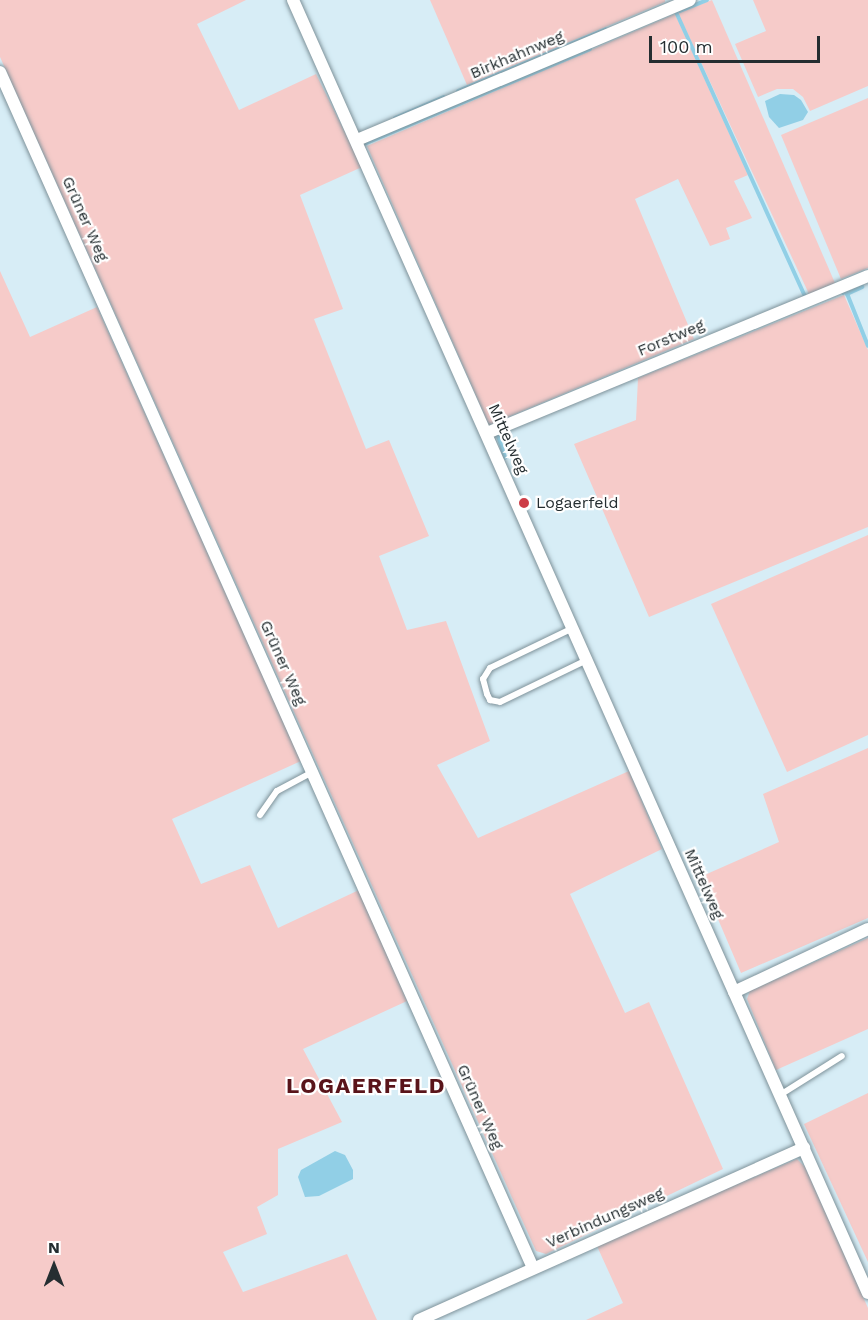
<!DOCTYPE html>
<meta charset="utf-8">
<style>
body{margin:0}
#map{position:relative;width:868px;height:1320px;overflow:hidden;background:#d7edf6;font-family:"Work Sans",sans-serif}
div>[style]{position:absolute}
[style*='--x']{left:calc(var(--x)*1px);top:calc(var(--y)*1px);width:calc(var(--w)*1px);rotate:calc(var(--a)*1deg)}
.green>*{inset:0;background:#f6cbc9}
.water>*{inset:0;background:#91cfe6}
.stream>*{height:4px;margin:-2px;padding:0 2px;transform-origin:2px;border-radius:2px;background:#91cfe6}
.roads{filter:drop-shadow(0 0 2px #7e929a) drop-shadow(0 0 2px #7e929a)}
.service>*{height:6px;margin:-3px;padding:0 3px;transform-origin:3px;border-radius:3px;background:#fff}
.minor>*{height:12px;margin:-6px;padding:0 6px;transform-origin:6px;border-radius:6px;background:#fff}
.dots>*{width:16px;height:16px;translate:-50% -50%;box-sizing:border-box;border:3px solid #fff;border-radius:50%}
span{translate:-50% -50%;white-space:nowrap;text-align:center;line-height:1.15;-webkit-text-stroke:4.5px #fff;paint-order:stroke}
.street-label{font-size:16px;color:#252e31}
.poi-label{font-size:16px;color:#252e31}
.left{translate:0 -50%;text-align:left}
.district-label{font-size:22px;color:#59141a;font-weight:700;letter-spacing:1.5px}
.north{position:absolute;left:24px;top:1236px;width:60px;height:60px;-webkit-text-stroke:4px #fff;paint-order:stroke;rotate:0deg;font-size:16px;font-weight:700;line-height:24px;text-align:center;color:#252e31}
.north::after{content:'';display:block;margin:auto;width:21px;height:27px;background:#252e31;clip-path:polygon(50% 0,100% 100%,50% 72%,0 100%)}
.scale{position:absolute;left:649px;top:36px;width:171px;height:27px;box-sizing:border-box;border:3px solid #252e31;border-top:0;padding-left:8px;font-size:18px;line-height:21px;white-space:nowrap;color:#252e31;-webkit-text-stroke:4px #fff;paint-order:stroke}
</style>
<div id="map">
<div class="green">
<i style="clip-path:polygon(0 0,246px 0,197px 24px,239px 110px,316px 74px,362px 167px,300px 195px,343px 309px,314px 319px,366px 449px,389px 440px,429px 536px,379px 556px,407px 630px,446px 621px,490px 741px,437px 765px,478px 838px,629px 771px,662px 849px,570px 894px,625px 1013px,649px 1002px,723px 1169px,546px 1254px,536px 1251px,0 57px)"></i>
<i style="clip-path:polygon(430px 0,665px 0,665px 2px,467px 85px)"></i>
<i style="clip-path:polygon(712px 0,835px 283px,809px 294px,678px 13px)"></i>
<i style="clip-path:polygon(753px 0,868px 0,868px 86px,810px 111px,803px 97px,793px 89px,777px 89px,758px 97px,735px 44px,766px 31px)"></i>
<i style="clip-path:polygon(675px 14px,748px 175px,734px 181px,752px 218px,726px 228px,730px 239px,710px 246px,678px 179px,635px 199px,694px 339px,489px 425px,367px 146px)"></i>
<i style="clip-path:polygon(868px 98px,868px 268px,841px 279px,781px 135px)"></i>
<i style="clip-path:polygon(0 271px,30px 337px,97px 307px,301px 761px,172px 819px,201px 884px,250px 865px,278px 928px,359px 890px,407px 1001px,303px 1049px,342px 1122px,278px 1149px,278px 1195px,257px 1207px,267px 1234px,223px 1252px,243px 1292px,347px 1254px,377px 1320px,0 1320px)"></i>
<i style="clip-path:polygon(844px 295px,868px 350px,868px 527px,649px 617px,574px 444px,636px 420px,638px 378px)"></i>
<i style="clip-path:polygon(868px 535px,868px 735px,787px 772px,711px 604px)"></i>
<i style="clip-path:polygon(868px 748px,868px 918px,741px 973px,700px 877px,779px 842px,763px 794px)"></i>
<i style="clip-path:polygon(868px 938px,868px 1029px,776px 1070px,747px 999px,750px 991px)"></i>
<i style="clip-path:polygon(868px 1093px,868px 1262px,804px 1124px)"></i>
<i style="clip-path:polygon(797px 1159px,805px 1167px,868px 1308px,868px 1320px,586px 1320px,623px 1303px,596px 1244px)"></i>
</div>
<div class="water">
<i style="clip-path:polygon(780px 94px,794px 95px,801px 100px,808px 112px,803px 120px,779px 128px,769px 117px,765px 101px)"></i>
<i style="clip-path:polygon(335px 1151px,345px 1155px,353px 1170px,353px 1179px,319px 1196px,305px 1197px,298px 1177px,301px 1170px)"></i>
</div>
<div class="stream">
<i style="--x:680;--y:11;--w:29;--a:-22"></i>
<i style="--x:676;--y:12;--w:314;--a:65.6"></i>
<i style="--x:458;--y:91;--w:160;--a:-22.7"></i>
<i style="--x:395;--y:118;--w:53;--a:-23.2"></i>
<i style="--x:364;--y:144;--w:245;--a:-22.8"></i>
<i style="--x:843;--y:293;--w:4;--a:-34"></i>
<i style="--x:846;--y:291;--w:59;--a:68.2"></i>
<i style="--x:847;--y:294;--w:17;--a:-25"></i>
<i style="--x:497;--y:433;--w:26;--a:72"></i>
</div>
<div class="roads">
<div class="service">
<i style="--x:573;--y:628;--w:92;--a:154.3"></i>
<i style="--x:490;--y:668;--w:13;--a:122"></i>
<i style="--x:483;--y:679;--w:16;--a:75"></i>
<i style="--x:487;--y:694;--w:7;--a:63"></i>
<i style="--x:490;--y:700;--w:10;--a:11"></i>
<i style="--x:500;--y:702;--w:97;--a:-25.8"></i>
<i style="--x:260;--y:815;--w:29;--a:-55"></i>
<i style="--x:277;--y:791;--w:40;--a:-28"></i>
<i style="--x:780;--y:1095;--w:73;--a:-32.2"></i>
</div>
<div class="minor">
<i style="--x:293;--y:0;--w:1415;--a:66.03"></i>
<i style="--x:0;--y:72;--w:1309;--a:65.98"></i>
<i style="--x:357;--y:140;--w:361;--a:-22.8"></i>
<i style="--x:487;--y:433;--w:412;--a:-22.4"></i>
<i style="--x:734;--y:992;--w:148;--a:-25.2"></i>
<i style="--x:419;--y:1320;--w:422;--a:-24.1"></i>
</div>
</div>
<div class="dots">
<i style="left:524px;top:503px;background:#cd3d47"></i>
</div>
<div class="street-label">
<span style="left:517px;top:55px;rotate:-23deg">Birkhahnweg</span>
<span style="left:85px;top:219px;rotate:66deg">Grüner Weg</span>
<span style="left:671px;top:338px;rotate:-23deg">Forstweg</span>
<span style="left:508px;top:439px;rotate:66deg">Mittelweg</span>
<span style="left:283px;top:663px;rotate:66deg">Grüner Weg</span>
<span style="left:704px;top:884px;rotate:66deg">Mittelweg</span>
<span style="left:480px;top:1107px;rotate:66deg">Grüner Weg</span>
<span style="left:605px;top:1218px;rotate:-24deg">Verbindungsweg</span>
</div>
<div class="poi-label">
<span class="left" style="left:536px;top:503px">Logaerfeld</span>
</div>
<div class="district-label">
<span style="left:366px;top:1086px">LOGAERFELD</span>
</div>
<div class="north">N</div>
<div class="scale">100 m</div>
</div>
